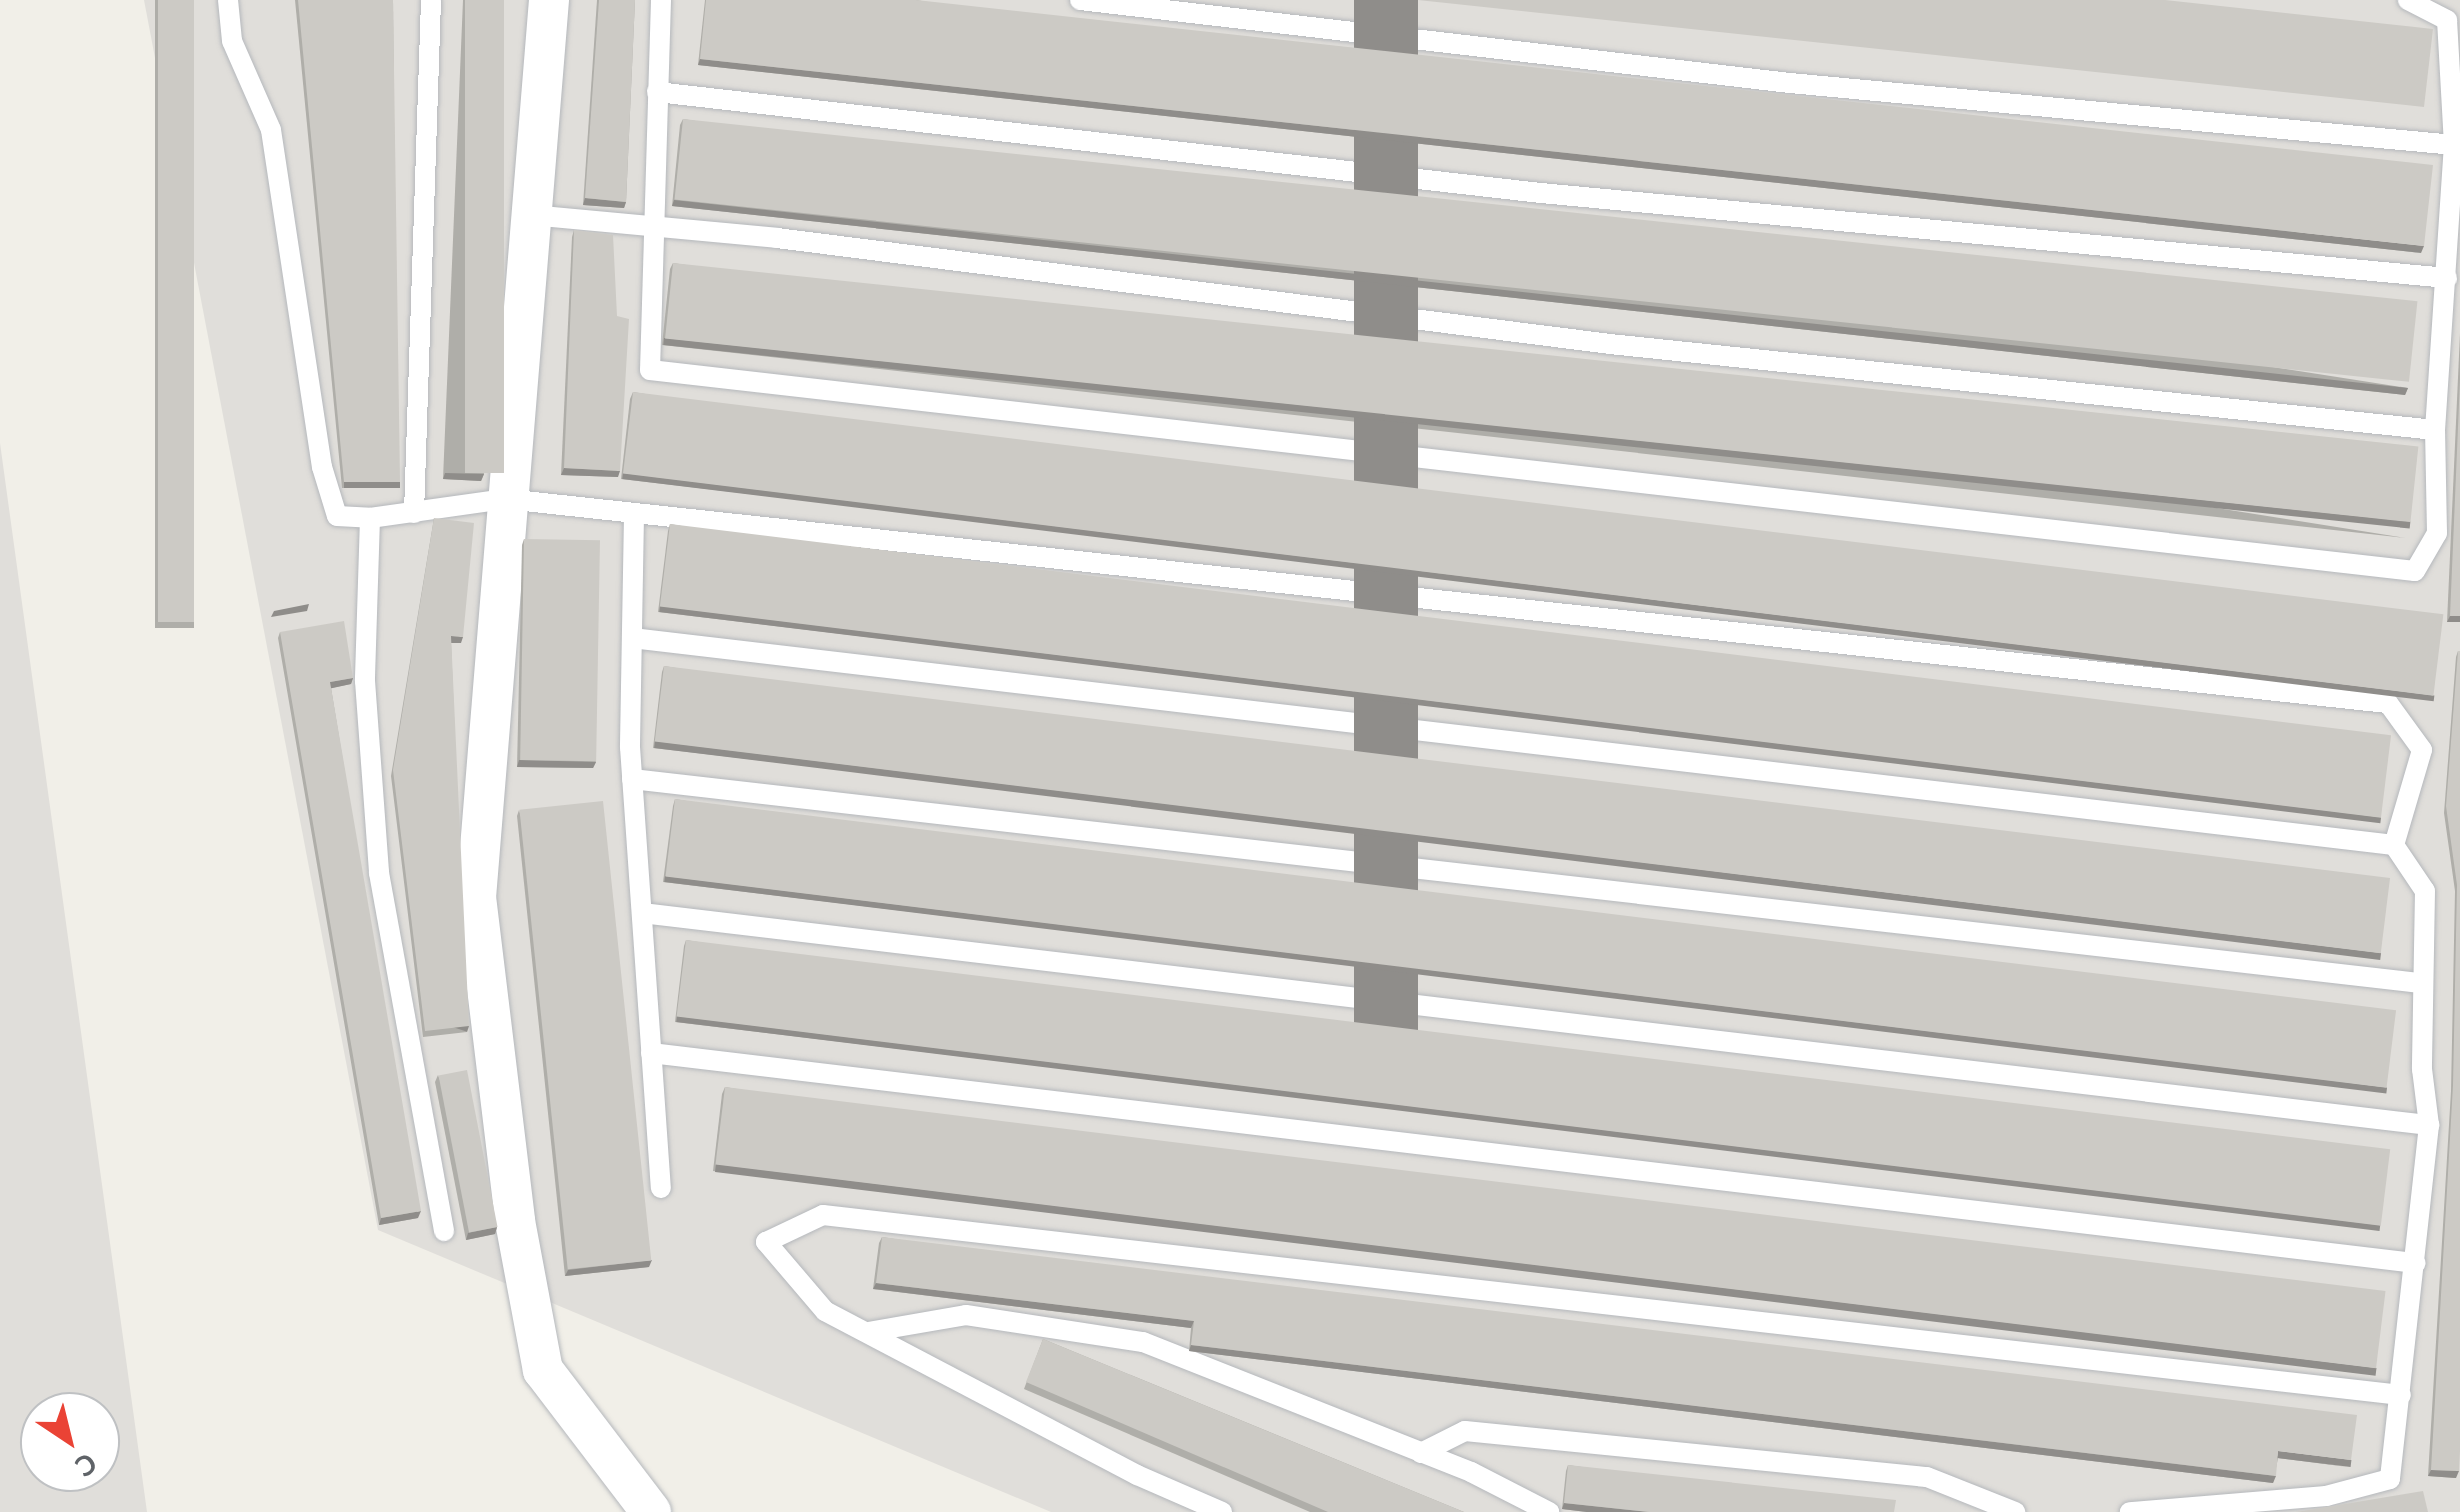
<!DOCTYPE html>
<meta charset="utf-8">
<style>
body{margin:0}
#map{position:relative;width:2460px;height:1512px;overflow:hidden;background:#f1efe8;font-family:Mulish,sans-serif}
div>[style]{position:absolute}
[style*='--x']{left:calc(var(--x)*1px);top:calc(var(--y)*1px);width:calc(var(--w)*1px);rotate:calc(var(--a)*1deg)}
.industrial>*{inset:0;background:#e0deda}
.roads{filter:drop-shadow(0 0 2px #b5b8bc) drop-shadow(0 0 2px #b5b8bc)}
.lane>*{height:20px;margin:-10px;padding:0 10px;transform-origin:10px;border-radius:10px;background:#fff}
.street>*{height:40px;margin:-20px;padding:0 20px;transform-origin:20px;border-radius:20px;background:#fff}
.wall>*{inset:0;background:#afaea9;transform-origin:0 0}
.shaded-wall>*{inset:0;background:#8f8d8a;transform-origin:0 0}
.building>*{inset:0;background:#cccac5;transform-origin:0 0}
span{translate:-50% -50%;white-space:nowrap;text-align:center;line-height:1.15;-webkit-text-stroke:8px #fff;paint-order:stroke}
.north{position:absolute;left:20px;top:1392px;width:100px;height:100px;box-sizing:border-box;background:#fff;border:2px solid #bfc1c3;border-radius:50%;rotate:145deg;font-size:28px;font-weight:700;line-height:40px;text-align:center;color:#5f6368}
.north::after{content:'';display:block;margin:auto;width:35px;height:45px;background:#ea4335;clip-path:polygon(50% 0,100% 100%,50% 72%,0 100%)}
</style>
<div id="map">
<div class="industrial">
<i style="clip-path:polygon(144px 0,2460px 0,2460px 1512px,1051px 1512px,378px 1230px)"></i>
<i style="clip-path:polygon(evenodd,0 443px,147px 1512px,0 1512px,0 443px,100px 1412px,100px 1472px,40px 1472px,40px 1412px,100px 1412px)"></i>
</div>
<div class="roads">
<div class="lane">
<i style="--x:228;--y:0;--w:41;--a:84.4"></i>
<i style="--x:232;--y:41;--w:97;--a:66.3"></i>
<i style="--x:271;--y:130;--w:341;--a:81.4"></i>
<i style="--x:322;--y:467;--w:51;--a:73"></i>
<i style="--x:337;--y:516;--w:33;--a:3"></i>
<i style="--x:370;--y:518;--w:137;--a:-8"></i>
<i style="--x:506;--y:499;--w:1893;--a:6.19"></i>
<i style="--x:2388;--y:703;--w:58;--a:54.1"></i>
<i style="--x:2422;--y:750;--w:99;--a:106.4"></i>
<i style="--x:2394;--y:845;--w:55;--a:56"></i>
<i style="--x:2425;--y:891;--w:178;--a:91"></i>
<i style="--x:2422;--y:1069;--w:56;--a:82.9"></i>
<i style="--x:2429;--y:1125;--w:356;--a:96.3"></i>
<i style="--x:2390;--y:1479;--w:66;--a:165.1"></i>
<i style="--x:2326;--y:1496;--w:197;--a:175.3"></i>
<i style="--x:661;--y:0;--w:370;--a:91.7"></i>
<i style="--x:650;--y:370;--w:1776;--a:6.5"></i>
<i style="--x:2415;--y:571;--w:44;--a:-59.9"></i>
<i style="--x:2437;--y:533;--w:103;--a:-91.1"></i>
<i style="--x:2435;--y:430;--w:286;--a:-86.2"></i>
<i style="--x:2454;--y:145;--w:125;--a:-93.2"></i>
<i style="--x:2447;--y:20;--w:44;--a:-152.9"></i>
<i style="--x:1080;--y:0;--w:715;--a:6.67"></i>
<i style="--x:1790;--y:83;--w:667;--a:5.33"></i>
<i style="--x:657;--y:92;--w:890;--a:6.52"></i>
<i style="--x:1541;--y:193;--w:910;--a:5.36"></i>
<i style="--x:530;--y:215;--w:248;--a:5.3"></i>
<i style="--x:777;--y:238;--w:840;--a:7.25"></i>
<i style="--x:1610;--y:344;--w:829;--a:5.95"></i>
<i style="--x:414;--y:513;--w:513;--a:-88.1"></i>
<i style="--x:634;--y:515;--w:232;--a:91"></i>
<i style="--x:630;--y:747;--w:442;--a:86"></i>
<i style="--x:370;--y:518;--w:163;--a:91.8"></i>
<i style="--x:365;--y:681;--w:193;--a:85.8"></i>
<i style="--x:379;--y:873;--w:364;--a:79.7"></i>
<i style="--x:632;--y:638;--w:1774;--a:6.7"></i>
<i style="--x:632;--y:779;--w:1800;--a:6.51"></i>
<i style="--x:642;--y:913;--w:1800;--a:6.77"></i>
<i style="--x:651;--y:1053;--w:1777;--a:6.79"></i>
<i style="--x:868;--y:1332;--w:99;--a:-9.8"></i>
<i style="--x:966;--y:1315;--w:179;--a:8.7"></i>
<i style="--x:1143;--y:1342;--w:353;--a:21.6"></i>
<i style="--x:1471;--y:1472;--w:88;--a:27.1"></i>
<i style="--x:1421;--y:1453;--w:49;--a:-26.6"></i>
<i style="--x:1465;--y:1431;--w:464;--a:5.7"></i>
<i style="--x:1927;--y:1477;--w:95;--a:21.7"></i>
<i style="--x:1222;--y:1512;--w:93;--a:-156.5"></i>
<i style="--x:1137;--y:1475;--w:352;--a:-152.3"></i>
<i style="--x:825;--y:1311;--w:91;--a:-130.5"></i>
<i style="--x:766;--y:1242;--w:63;--a:-25.3"></i>
<i style="--x:823;--y:1215;--w:1588;--a:6.51"></i>
</div>
<div class="street">
<i style="--x:549;--y:0;--w:900;--a:94.65"></i>
<i style="--x:476;--y:897;--w:326;--a:83.1"></i>
<i style="--x:515;--y:1221;--w:152;--a:79.4"></i>
<i style="--x:543;--y:1370;--w:178;--a:52.7"></i>
</div>
</div>
<div class="wall">
<i style="left:155px;top:0;width:39px;height:628px"></i>
<i style="clip-path:polygon(295px 0,393px 0,397px 488px,342px 488px)"></i>
<i style="clip-path:polygon(463px 0,504px 0,484px 474px,481px 481px,443px 479px)"></i>
<i style="clip-path:polygon(597px 0,635px 0,626px 202px,624px 208px,583px 205px)"></i>
<i style="clip-path:polygon(705px 0,916px 0,2421px 253px,698px 65px)"></i>
<i style="clip-path:polygon(683px 119px,2408px 388px,2405px 395px,672px 206px,680px 125px)"></i>
<i style="clip-path:polygon(574px 230px,618px 477px,561px 475px,572px 237px)"></i>
<i style="clip-path:polygon(673px 263px,2406px 538px,662px 345px,670px 269px)"></i>
<i style="clip-path:polygon(2460px 333px,2460px 622px,2447px 622px)"></i>
<i style="clip-path:polygon(633px 392px,2434px 689px,621px 479px,630px 399px)"></i>
<i style="clip-path:polygon(434px 518px,461px 643px,451px 643px,467px 1032px,423px 1037px,391px 776px)"></i>
<i style="clip-path:polygon(670px 524px,2379px 818px,658px 612px,668px 531px)"></i>
<i style="clip-path:polygon(524px 539px,596px 762px,593px 768px,517px 767px,522px 545px)"></i>
<i style="clip-path:polygon(280px 632px,353px 678px,351px 684px,331px 688px,418px 1218px,379px 1225px,278px 638px)"></i>
<i style="clip-path:polygon(2458px 651px,2456px 1478px,2428px 1476px,2451px 1091px,2455px 891px,2444px 813px,2456px 657px)"></i>
<i style="clip-path:polygon(664px 666px,2380px 948px,653px 748px,662px 672px)"></i>
<i style="clip-path:polygon(675px 799px,2386px 1089px,663px 882px,673px 806px)"></i>
<i style="clip-path:polygon(519px 810px,649px 1267px,565px 1276px,517px 816px)"></i>
<i style="clip-path:polygon(686px 940px,2381px 1221px,2379px 1227px,675px 1022px,684px 946px)"></i>
<i style="clip-path:polygon(438px 1075px,497px 1227px,495px 1234px,466px 1240px,435px 1082px)"></i>
<i style="clip-path:polygon(725px 1087px,2375px 1367px,713px 1171px,722px 1094px)"></i>
<i style="clip-path:polygon(882px 1237px,2348px 1467px,2278px 1458px,2273px 1483px,1189px 1351px,1191px 1328px,873px 1289px,879px 1243px)"></i>
<i style="clip-path:polygon(1043px 1339px,1464px 1512px,1310px 1512px,1024px 1389px)"></i>
<i style="clip-path:polygon(1568px 1465px,1894px 1512px,1587px 1512px,1562px 1509px,1566px 1471px)"></i>
</div>
<div class="shaded-wall">
<i style="left:1354px;top:0;width:64px;height:1074px"></i>
<i style="clip-path:polygon(700px 59px,2424px 246px,2421px 253px,698px 65px)"></i>
<i style="clip-path:polygon(585px 198px,626px 202px,624px 208px,583px 205px)"></i>
<i style="clip-path:polygon(674px 200px,2408px 388px,2405px 395px,672px 206px)"></i>
<i style="left:664px;top:338px;width:1756px;height:7px;rotate:6deg"></i>
<i style="clip-path:polygon(564px 468px,620px 471px,618px 477px,561px 475px)"></i>
<i style="clip-path:polygon(445px 473px,484px 474px,481px 481px,443px 479px)"></i>
<i style="left:623px;top:473px;width:1825px;height:6px;rotate:7deg"></i>
<i style="left:344px;top:482px;width:56px;height:6px"></i>
<i style="clip-path:polygon(309px 604px,307px 611px,271px 617px,274px 611px)"></i>
<i style="left:660px;top:606px;width:1734px;height:6px;rotate:7deg"></i>
<i style="clip-path:polygon(2450px 616px,2460px 616px,2460px 622px,2447px 622px)"></i>
<i style="clip-path:polygon(451px 636px,463px 637px,461px 643px,448px 643px)"></i>
<i style="clip-path:polygon(353px 678px,351px 684px,328px 689px,330px 682px)"></i>
<i style="left:655px;top:741px;width:1739px;height:7px;rotate:7deg"></i>
<i style="clip-path:polygon(519px 760px,596px 762px,593px 768px,517px 767px)"></i>
<i style="left:665px;top:876px;width:1735px;height:6px;rotate:7deg"></i>
<i style="left:677px;top:1016px;width:1716px;height:6px;rotate:7deg"></i>
<i style="left:469px;top:1026px;width:6px;height:44px;rotate:108deg"></i>
<i style="left:716px;top:1164px;width:1673px;height:8px;rotate:7deg"></i>
<i style="clip-path:polygon(421px 1211px,418px 1218px,379px 1225px,381px 1218px)"></i>
<i style="clip-path:polygon(497px 1227px,495px 1234px,466px 1240px,468px 1233px)"></i>
<i style="clip-path:polygon(652px 1260px,649px 1267px,565px 1276px,568px 1270px)"></i>
<i style="clip-path:polygon(876px 1283px,1194px 1321px,1191px 1328px,873px 1289px)"></i>
<i style="clip-path:polygon(1191px 1345px,2276px 1476px,2273px 1483px,1189px 1351px)"></i>
<i style="left:2278px;top:1451px;width:74px;height:7px;rotate:7deg"></i>
<i style="clip-path:polygon(2431px 1470px,2459px 1471px,2456px 1478px,2428px 1476px)"></i>
<i style="clip-path:polygon(1564px 1503px,1649px 1512px,1587px 1512px,1562px 1509px)"></i>
</div>
<div class="building">
<i style="left:158px;top:0;width:36px;height:622px"></i>
<i style="clip-path:polygon(298px 0,393px 0,400px 482px,344px 482px)"></i>
<i style="left:465px;top:0;width:39px;height:473px"></i>
<i style="clip-path:polygon(599px 0,635px 0,626px 202px,585px 198px)"></i>
<i style="clip-path:polygon(706px 0,916px 0,2433px 165px,2424px 246px,700px 59px)"></i>
<i style="clip-path:polygon(1418px 0,2165px 0,2433px 29px,2424px 107px)"></i>
<i style="left:683px;top:119px;width:1744px;height:81px;rotate:6deg"></i>
<i style="clip-path:polygon(574px 230px,613px 235px,617px 316px,629px 319px,620px 471px,564px 468px)"></i>
<i style="left:673px;top:263px;width:1755px;height:76px;rotate:6deg"></i>
<i style="clip-path:polygon(2460px 380px,2460px 616px,2450px 616px)"></i>
<i style="left:633px;top:392px;width:1824px;height:82px;rotate:7deg"></i>
<i style="clip-path:polygon(434px 518px,474px 523px,463px 637px,451px 636px,469px 1026px,425px 1031px,393px 770px)"></i>
<i style="left:670px;top:524px;width:1734px;height:83px;rotate:7deg"></i>
<i style="left:524px;top:539px;width:76px;height:221px;rotate:1deg"></i>
<i style="clip-path:polygon(344px 621px,353px 678px,330px 682px,421px 1211px,381px 1218px,280px 632px)"></i>
<i style="clip-path:polygon(2458px 651px,2460px 651px,2460px 1451px,2459px 1471px,2431px 1470px,2453px 1085px,2457px 885px,2446px 806px)"></i>
<i style="left:664px;top:666px;width:1739px;height:76px;rotate:7deg"></i>
<i style="left:675px;top:799px;width:1734px;height:78px;rotate:7deg"></i>
<i style="left:603px;top:801px;width:462px;height:84px;rotate:84deg"></i>
<i style="left:686px;top:940px;width:1717px;height:77px;rotate:7deg"></i>
<i style="left:467px;top:1070px;width:160px;height:29px;rotate:79deg"></i>
<i style="left:725px;top:1087px;width:1673px;height:78px;rotate:7deg"></i>
<i style="clip-path:polygon(882px 1237px,2357px 1415px,2351px 1460px,2278px 1451px,2276px 1476px,1191px 1345px,1194px 1321px,876px 1283px)"></i>
<i style="clip-path:polygon(1043px 1339px,1464px 1512px,1328px 1512px,1026px 1382px)"></i>
<i style="clip-path:polygon(1568px 1465px,1896px 1500px,1894px 1512px,1649px 1512px,1564px 1503px)"></i>
<i style="clip-path:polygon(2423px 1491px,2428px 1512px,2296px 1512px)"></i>
</div>
<div class="north">С</div>
</div>
